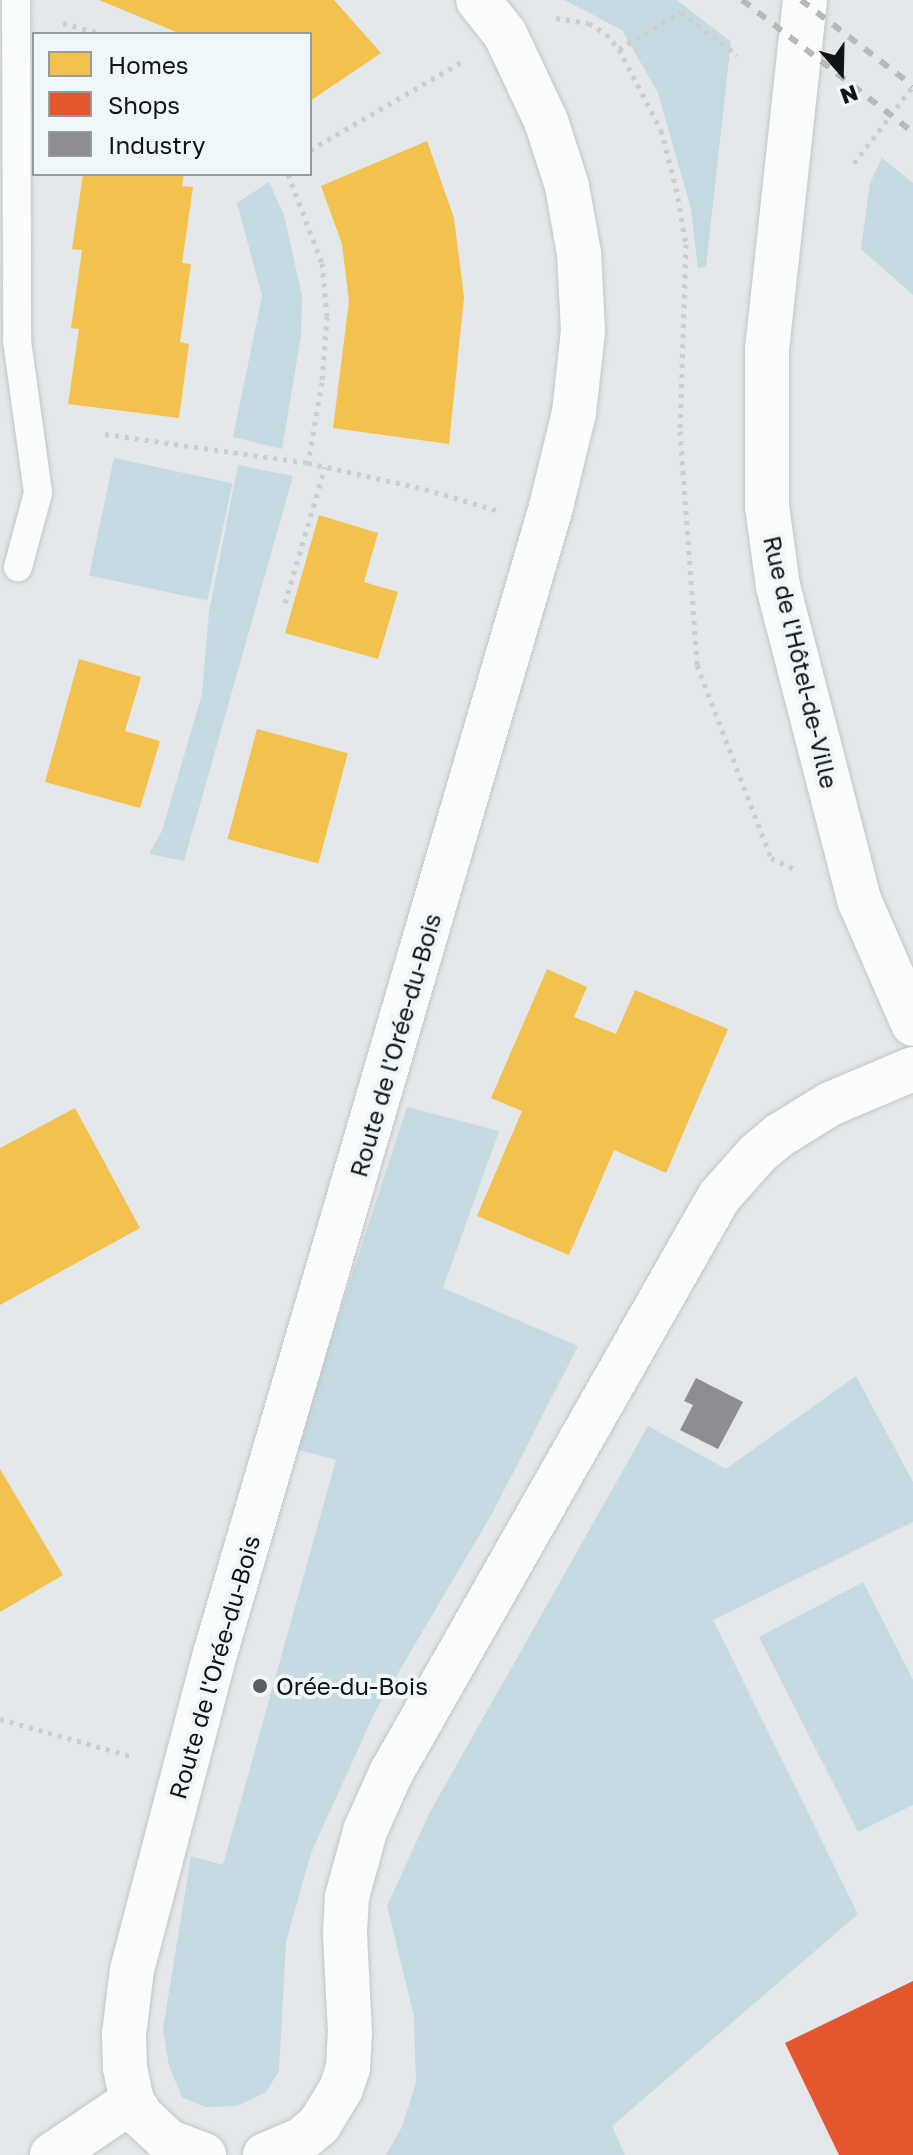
<!DOCTYPE html>
<meta charset="utf-8">
<style>
body{margin:0}
#map{position:relative;width:913px;height:2155px;overflow:hidden;background:#e4e8ea;font-family:"Golos Text",sans-serif}
div>[style]{position:absolute}
[style*='--x']{left:calc(var(--x)*1px);top:calc(var(--y)*1px);width:calc(var(--w)*1px);rotate:calc(var(--a)*1deg)}
.green>*{inset:0;background:#c5dae2;transform-origin:0 0}
.homes>*{inset:0;background:#f2c14e;transform-origin:0 0}
.shops>*{inset:0;background:#e4572e}
.industry>*{inset:0;background:#8d8d92}
.path>*{height:5px;margin-top:-2.5px;transform-origin:0;background:repeating-linear-gradient(90deg,#cdcecf 0 4px,transparent 0 10px)}
.roads{filter:drop-shadow(0 0 2px #c3c6c7) drop-shadow(0 0 2px #c3c6c7)}
.lane>*{height:28px;margin:-14px;padding:0 14px;transform-origin:14px;border-radius:14px;background:#fbfcfc}
.street>*{height:44px;margin:-22px;padding:0 22px;transform-origin:22px;border-radius:22px;background:#fbfcfc}
.secondary>*{height:44px;margin:-22px;padding:0 22px;transform-origin:22px;border-radius:22px;background:#fbfcfc}
.rail>*{height:6px;margin-top:-3px;transform-origin:0;background:repeating-linear-gradient(90deg,#b7b8b8 0 10px,transparent 0 20px)}
.dots>*{width:22px;height:22px;translate:-50% -50%;box-sizing:border-box;border:4px solid #eff7fa;border-radius:50%}
span{translate:-50% -50%;white-space:nowrap;text-align:center;line-height:1.15;-webkit-text-stroke:8px #eff7fa;paint-order:stroke}
.street-label{font-size:24px;color:#111314}
.poi-label{font-size:24px;color:#111314}
.left{translate:0 -50%;text-align:left}
.legend{position:absolute;left:32px;top:32px;width:280px;height:144px;box-sizing:border-box;background:#eff7fa;border:2px solid #969c9e;margin:0;padding:10px 14px;list-style:none;font-size:24px;color:#111314}
.legend li{display:flex;align-items:center;gap:16px;height:40px}
.legend b{width:40px;border:2px solid #969c9e}
.north{position:absolute;left:801px;top:32px;width:80px;height:80px;-webkit-text-stroke:6px #eff7fa;paint-order:stroke;rotate:160deg;font-size:22px;font-weight:700;line-height:32px;text-align:center;color:#111314}
.north::after{content:'';display:block;margin:auto;width:28px;height:36px;background:#111314;clip-path:polygon(50% 0,100% 100%,50% 72%,0 100%)}
</style>
<div id="map">
<div class="green">
<i style="clip-path:polygon(564px 0,677px 0,731px 42px,706px 267px,698px 268px,691px 209px,658px 93px,622px 30px)"></i>
<i style="clip-path:polygon(882px 158px,913px 183px,913px 295px,861px 249px,870px 183px)"></i>
<i style="clip-path:polygon(269px 182px,284px 215px,302px 296px,301px 336px,282px 449px,233px 437px,262px 296px,237px 203px)"></i>
<i style="left:114px;top:458px;width:121px;height:120px;rotate:12deg"></i>
<i style="clip-path:polygon(238px 465px,293px 476px,184px 861px,149px 854px,162px 831px,202px 694px,209px 612px)"></i>
<i style="clip-path:polygon(407px 1107px,499px 1131px,443px 1288px,578px 1346px,493px 1512px,375px 1712px,311px 1853px,286px 1942px,279px 2071px,266px 2092px,237px 2106px,205px 2107px,182px 2097px,169px 2066px,163px 2029px,191px 1856px,223px 1865px,336px 1460px,295px 1449px)"></i>
<i style="clip-path:polygon(856px 1376px,913px 1482px,913px 1522px,713px 1620px,858px 1914px,612px 2126px,625px 2155px,386px 2155px,402px 2127px,416px 2082px,414px 2016px,387px 1906px,430px 1812px,648px 1426px,726px 1469px)"></i>
<i style="clip-path:polygon(863px 1582px,913px 1680px,913px 1805px,858px 1832px,759px 1637px)"></i>
</div>
<div class="homes">
<i style="clip-path:polygon(99px 0,334px 0,381px 53px,310px 101px,310px 34px,181px 34px)"></i>
<i style="clip-path:polygon(427px 141px,454px 218px,464px 297px,449px 444px,333px 428px,349px 301px,342px 244px,321px 186px)"></i>
<i style="clip-path:polygon(83px 174px,184px 174px,182px 186px,193px 187px,182px 263px,191px 264px,180px 342px,189px 344px,179px 418px,68px 404px,79px 329px,71px 328px,82px 250px,72px 249px)"></i>
<i style="clip-path:polygon(319px 515px,378px 533px,364px 582px,398px 592px,378px 659px,285px 633px)"></i>
<i style="clip-path:polygon(79px 659px,141px 677px,125px 731px,160px 741px,140px 808px,45px 782px)"></i>
<i style="left:257px;top:729px;width:94px;height:114px;rotate:15deg"></i>
<i style="clip-path:polygon(547px 969px,587px 987px,574px 1017px,616px 1034px,635px 990px,728px 1029px,666px 1173px,614px 1150px,569px 1255px,477px 1216px,522px 1111px,491px 1098px)"></i>
<i style="clip-path:polygon(75px 1108px,140px 1228px,0 1305px,0 1148px)"></i>
<i style="clip-path:polygon(0 1469px,63px 1575px,0 1612px)"></i>
</div>
<div class="shops">
<i style="clip-path:polygon(913px 1981px,913px 2155px,839px 2155px,785px 2043px)"></i>
</div>
<div class="industry">
<i style="clip-path:polygon(696px 1378px,743px 1402px,718px 1449px,680px 1430px,693px 1405px,684px 1401px)"></i>
</div>
<div class="path">
<i style="--x:556;--y:18;--w:33;--a:9"></i>
<i style="--x:589;--y:23;--w:20;--a:33"></i>
<i style="--x:606;--y:34;--w:20;--a:49"></i>
<i style="--x:619;--y:49;--w:91;--a:62.6"></i>
<i style="--x:661;--y:130;--w:60;--a:75.5"></i>
<i style="--x:676;--y:188;--w:57;--a:79.9"></i>
<i style="--x:686;--y:244;--w:187;--a:91.8"></i>
<i style="--x:680;--y:431;--w:235;--a:85.8"></i>
<i style="--x:697;--y:665;--w:207;--a:69"></i>
<i style="--x:771;--y:858;--w:29;--a:25"></i>
<i style="--x:63;--y:23;--w:41;--a:15.8"></i>
<i style="--x:619;--y:49;--w:72;--a:-30.8"></i>
<i style="--x:681;--y:12;--w:71;--a:37.5"></i>
<i style="--x:310;--y:150;--w:175;--a:-30.2"></i>
<i style="--x:854;--y:163;--w:97;--a:-52.5"></i>
<i style="--x:288;--y:174;--w:95;--a:69.1"></i>
<i style="--x:322;--y:263;--w:53;--a:84.6"></i>
<i style="--x:327;--y:316;--w:66;--a:94.3"></i>
<i style="--x:322;--y:382;--w:82;--a:99.8"></i>
<i style="--x:105;--y:434;--w:205;--a:8.1"></i>
<i style="--x:308;--y:463;--w:120;--a:12.5"></i>
<i style="--x:425;--y:489;--w:74;--a:16.5"></i>
<i style="--x:285;--y:603;--w:142;--a:-73.6"></i>
<i style="--x:0;--y:1719;--w:139;--a:15.8"></i>
</div>
<div class="roads">
<div class="lane">
<i style="--x:16;--y:0;--w:341;--a:89.8"></i>
<i style="--x:17;--y:341;--w:153;--a:82.1"></i>
<i style="--x:38;--y:493;--w:77;--a:105.1"></i>
</div>
<div class="street">
<i style="--x:52;--y:2155;--w:97;--a:-34"></i>
<i style="--x:204;--y:2155;--w:39;--a:-159"></i>
<i style="--x:168;--y:2141;--w:35;--a:-137"></i>
<i style="--x:142;--y:2117;--w:19;--a:-122"></i>
<i style="--x:132;--y:2101;--w:35;--a:-102"></i>
<i style="--x:125;--y:2067;--w:33;--a:-92"></i>
<i style="--x:124;--y:2034;--w:64;--a:-82.9"></i>
<i style="--x:132;--y:1970;--w:327;--a:-75.3"></i>
<i style="--x:215;--y:1654;--w:1195;--a:-73.67"></i>
<i style="--x:551;--y:507;--w:97;--a:-76.3"></i>
<i style="--x:574;--y:413;--w:82;--a:-83.7"></i>
<i style="--x:583;--y:331;--w:78;--a:-92.9"></i>
<i style="--x:579;--y:253;--w:68;--a:-100.2"></i>
<i style="--x:567;--y:186;--w:68;--a:-107.9"></i>
<i style="--x:546;--y:121;--w:96;--a:-115.2"></i>
<i style="--x:505;--y:34;--w:43;--a:-128.5"></i>
<i style="--x:265;--y:2155;--w:39;--a:-23"></i>
<i style="--x:301;--y:2140;--w:23;--a:-40"></i>
<i style="--x:319;--y:2125;--w:42;--a:-58.6"></i>
<i style="--x:341;--y:2089;--w:22;--a:-72"></i>
<i style="--x:348;--y:2068;--w:35;--a:-87"></i>
<i style="--x:350;--y:2033;--w:100;--a:-92.9"></i>
<i style="--x:345;--y:1933;--w:36;--a:-87"></i>
<i style="--x:347;--y:1897;--w:68;--a:-74.7"></i>
<i style="--x:365;--y:1831;--w:64;--a:-65.9"></i>
<i style="--x:391;--y:1773;--w:663;--a:-60.34"></i>
<i style="--x:719;--y:1197;--w:57;--a:-48.5"></i>
<i style="--x:757;--y:1154;--w:30;--a:-40"></i>
<i style="--x:780;--y:1135;--w:59;--a:-31.8"></i>
<i style="--x:830;--y:1104;--w:90;--a:-22.9"></i>
</div>
<div class="secondary">
<i style="--x:805;--y:0;--w:351;--a:96.2"></i>
<i style="--x:767;--y:349;--w:157;--a:90"></i>
<i style="--x:767;--y:506;--w:81;--a:82.2"></i>
<i style="--x:778;--y:586;--w:326;--a:75.5"></i>
<i style="--x:860;--y:902;--w:133;--a:66.5"></i>
</div>
</div>
<div class="rail">
<i style="--x:742;--y:0;--w:216;--a:37.7"></i>
<i style="--x:801;--y:0;--w:141;--a:37.5"></i>
</div>
<div class="dots">
<i style="left:260px;top:1686px;background:#5b5e5f"></i>
</div>
<div class="street-label">
<span style="left:801px;top:662px;rotate:77deg">Rue de l'Hôtel-de-Ville</span>
<span style="left:395px;top:1045px;rotate:-74deg">Route de l'Orée-du-Bois</span>
<span style="left:214px;top:1667px;rotate:-74deg">Route de l'Orée-du-Bois</span>
</div>
<div class="poi-label">
<span class="left" style="left:276px;top:1686px">Orée-du-Bois</span>
</div>
<ul class="legend">
<li><b style="height:22px;background:#f2c14e"></b>Homes</li>
<li><b style="height:22px;background:#e4572e"></b>Shops</li>
<li><b style="height:22px;background:#8d8d92"></b>Industry</li>
</ul>
<div class="north">N</div>
</div>
